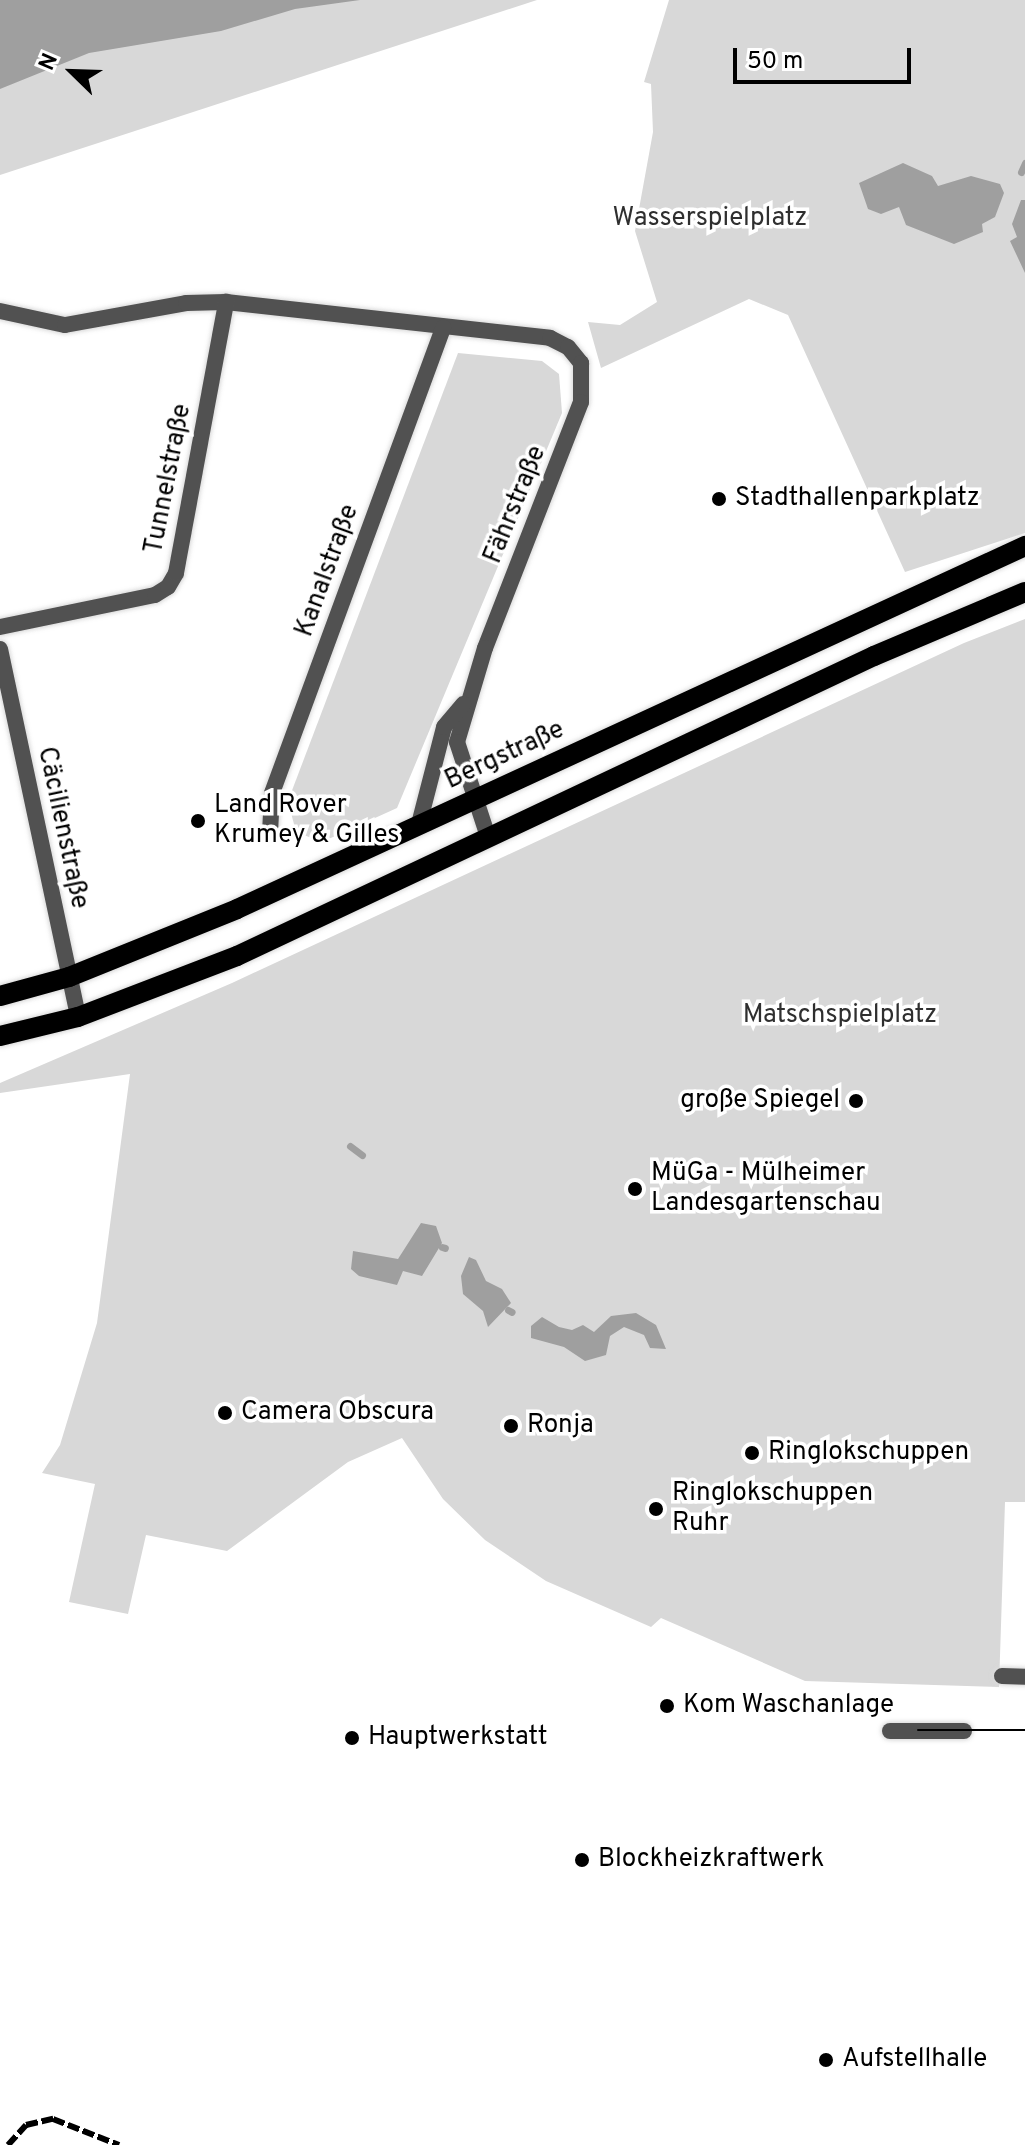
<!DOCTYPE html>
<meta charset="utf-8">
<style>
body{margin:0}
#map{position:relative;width:1025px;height:2145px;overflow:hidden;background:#fff;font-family:Overpass,sans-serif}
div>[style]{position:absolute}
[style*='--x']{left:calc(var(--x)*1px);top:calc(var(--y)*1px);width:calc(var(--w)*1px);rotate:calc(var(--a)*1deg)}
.green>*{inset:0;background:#d8d8d8}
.water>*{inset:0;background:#9f9f9f}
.stream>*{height:7px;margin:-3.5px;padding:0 3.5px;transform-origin:3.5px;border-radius:3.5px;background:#9f9f9f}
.roads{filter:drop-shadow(0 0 2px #dbdbdb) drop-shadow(0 0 2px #dbdbdb)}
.minor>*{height:16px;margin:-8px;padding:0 8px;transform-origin:8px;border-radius:8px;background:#515151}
.primary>*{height:20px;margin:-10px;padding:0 10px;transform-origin:10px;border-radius:10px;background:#000}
.tram>*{height:2px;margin:-1px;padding:0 1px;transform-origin:1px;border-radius:1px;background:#000}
.rail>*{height:6px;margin-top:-3px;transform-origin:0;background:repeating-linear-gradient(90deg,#000 0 12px,transparent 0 16px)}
.dots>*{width:22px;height:22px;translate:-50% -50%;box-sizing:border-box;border:4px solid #fff;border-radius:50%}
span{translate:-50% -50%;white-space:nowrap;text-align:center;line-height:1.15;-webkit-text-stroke:7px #fff;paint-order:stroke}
.park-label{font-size:26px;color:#2f2f2f}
.street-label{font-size:26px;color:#000}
.poi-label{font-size:26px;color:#000}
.left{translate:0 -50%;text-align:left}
.right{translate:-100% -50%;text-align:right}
.north{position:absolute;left:32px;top:32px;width:80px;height:80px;-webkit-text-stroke:6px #fff;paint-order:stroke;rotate:293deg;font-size:22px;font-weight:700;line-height:32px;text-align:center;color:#000}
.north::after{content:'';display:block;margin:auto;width:28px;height:36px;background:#000;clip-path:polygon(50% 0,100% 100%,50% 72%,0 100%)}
.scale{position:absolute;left:733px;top:48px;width:178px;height:36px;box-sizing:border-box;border:4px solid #000;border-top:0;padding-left:10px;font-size:24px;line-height:28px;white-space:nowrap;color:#000;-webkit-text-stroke:6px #fff;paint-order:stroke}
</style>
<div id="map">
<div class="green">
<i style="clip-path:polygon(0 0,537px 0,0 175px)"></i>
<i style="clip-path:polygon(669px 0,1025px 0,1025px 533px,905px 572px,788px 315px,749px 299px,601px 368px,588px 322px,620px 325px,657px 302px,635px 231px,653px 132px,651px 84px,644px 82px)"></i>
<i style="clip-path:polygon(458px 353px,542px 361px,559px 374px,562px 413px,397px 808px,322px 842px,296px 832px,288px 801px)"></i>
<i style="clip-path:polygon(1025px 619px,1025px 1502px,1005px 1502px,999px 1687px,805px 1681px,661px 1618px,651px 1627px,546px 1581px,485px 1540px,443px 1499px,402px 1438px,348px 1462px,227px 1551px,146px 1535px,128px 1614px,69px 1602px,95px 1484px,42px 1473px,60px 1445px,97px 1323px,130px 1074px,0 1093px,0 1083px,232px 983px,964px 643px)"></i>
</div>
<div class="water">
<i style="clip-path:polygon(0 0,360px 0,295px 9px,221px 31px,89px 53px,0 89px)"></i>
<i style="clip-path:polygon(903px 163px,932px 176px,938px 186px,971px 176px,1000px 184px,1004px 193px,995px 217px,982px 224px,983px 232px,954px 244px,906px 225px,899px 207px,881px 214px,868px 209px,859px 183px)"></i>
<i style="clip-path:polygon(1021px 200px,1025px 200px,1025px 273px,1010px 241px,1017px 237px,1012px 224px)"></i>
<i style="clip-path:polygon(421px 1223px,436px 1226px,442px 1243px,422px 1276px,403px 1271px,397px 1285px,359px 1276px,351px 1269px,353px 1251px,398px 1259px)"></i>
<i style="clip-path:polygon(469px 1257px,476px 1260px,486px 1281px,502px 1289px,511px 1303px,488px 1327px,483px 1311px,463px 1294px,461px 1276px)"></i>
<i style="clip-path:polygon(636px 1313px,656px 1325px,666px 1349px,650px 1348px,644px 1335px,624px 1327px,610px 1336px,606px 1355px,585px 1361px,564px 1347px,531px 1338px,531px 1326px,542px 1317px,559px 1327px,572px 1330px,583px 1325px,594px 1332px,611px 1316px)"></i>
</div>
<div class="stream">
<i style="--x:1021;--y:172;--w:10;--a:-66"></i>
<i style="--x:350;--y:1146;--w:15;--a:37"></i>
<i style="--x:442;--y:1247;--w:3;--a:18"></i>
<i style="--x:508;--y:1310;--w:4;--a:27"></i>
</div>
<div class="roads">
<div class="minor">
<i style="--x:0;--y:311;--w:66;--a:12.2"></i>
<i style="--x:65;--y:325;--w:123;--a:-10.3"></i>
<i style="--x:186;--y:303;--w:40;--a:-1.4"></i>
<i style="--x:226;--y:302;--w:326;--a:6.3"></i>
<i style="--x:550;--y:338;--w:20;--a:27"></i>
<i style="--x:568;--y:347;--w:21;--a:51"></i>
<i style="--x:581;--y:363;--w:39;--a:90"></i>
<i style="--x:581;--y:402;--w:264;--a:111.3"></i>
<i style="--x:485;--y:648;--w:98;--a:106.6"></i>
<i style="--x:457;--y:742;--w:100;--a:71.9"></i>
<i style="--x:0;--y:627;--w:158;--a:-11.7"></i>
<i style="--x:155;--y:595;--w:15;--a:-32"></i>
<i style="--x:168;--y:587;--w:16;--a:-60"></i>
<i style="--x:176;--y:573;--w:276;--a:-79.5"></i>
<i style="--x:0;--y:649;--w:376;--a:78"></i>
<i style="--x:419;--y:824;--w:100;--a:-75.5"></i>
<i style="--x:444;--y:727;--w:30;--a:-50"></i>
<i style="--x:270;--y:833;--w:40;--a:-87.1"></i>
<i style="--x:272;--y:793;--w:496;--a:-69.8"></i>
<i style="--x:1002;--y:1676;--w:23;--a:2"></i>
<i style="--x:890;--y:1731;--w:74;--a:0"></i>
</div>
<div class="primary">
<i style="--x:0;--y:996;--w:72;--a:-15.4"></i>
<i style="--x:69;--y:977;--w:181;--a:-22"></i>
<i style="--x:237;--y:909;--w:868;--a:-24.73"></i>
<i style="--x:0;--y:1036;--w:80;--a:-13.7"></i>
<i style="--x:78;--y:1017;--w:170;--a:-21"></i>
<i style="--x:237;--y:956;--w:704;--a:-25.22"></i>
<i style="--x:874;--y:656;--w:164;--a:-23"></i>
</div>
</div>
<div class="tram">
<i style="--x:918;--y:1730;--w:107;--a:0"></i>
</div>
<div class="rail">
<i style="--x:8;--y:2145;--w:27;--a:-48"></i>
<i style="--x:26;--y:2125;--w:28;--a:-13"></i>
<i style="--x:53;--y:2119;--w:71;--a:21.5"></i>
</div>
<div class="dots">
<i style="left:719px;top:499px;background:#000"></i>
<i style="left:198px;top:821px;background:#000"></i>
<i style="left:856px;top:1101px;background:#000"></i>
<i style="left:635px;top:1189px;background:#000"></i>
<i style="left:225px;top:1413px;background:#000"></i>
<i style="left:511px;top:1426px;background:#000"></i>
<i style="left:752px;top:1453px;background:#000"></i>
<i style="left:656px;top:1509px;background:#000"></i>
<i style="left:667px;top:1706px;background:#000"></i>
<i style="left:352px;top:1738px;background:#000"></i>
<i style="left:582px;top:1860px;background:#000"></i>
<i style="left:826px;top:2060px;background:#000"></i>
</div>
<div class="park-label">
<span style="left:710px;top:219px">Wasserspielplatz</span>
<span style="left:840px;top:1016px">Matschspielplatz</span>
</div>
<div class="street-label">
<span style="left:169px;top:479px;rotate:-79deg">Tunnelstraße</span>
<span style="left:516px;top:505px;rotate:-68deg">Fährstraße</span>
<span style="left:328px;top:571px;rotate:-70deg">Kanalstraße</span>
<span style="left:505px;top:756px;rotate:-25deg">Bergstraße</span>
<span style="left:62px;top:828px;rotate:78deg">Cäcilienstraße</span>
</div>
<div class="poi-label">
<span class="left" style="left:735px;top:499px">Stadthallenparkplatz</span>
<span class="left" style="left:214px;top:821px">Land Rover<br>Krumey &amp; Gilles</span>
<span class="right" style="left:840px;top:1101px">große Spiegel</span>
<span class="left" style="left:651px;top:1189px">MüGa - Mülheimer<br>Landesgartenschau</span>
<span class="left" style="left:241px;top:1413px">Camera Obscura</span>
<span class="left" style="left:527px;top:1426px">Ronja</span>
<span class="left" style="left:768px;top:1453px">Ringlokschuppen</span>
<span class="left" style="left:672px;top:1509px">Ringlokschuppen<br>Ruhr</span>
<span class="left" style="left:683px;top:1706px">Kom Waschanlage</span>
<span class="left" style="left:368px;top:1738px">Hauptwerkstatt</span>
<span class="left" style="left:598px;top:1860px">Blockheizkraftwerk</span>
<span class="left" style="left:842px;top:2060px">Aufstellhalle</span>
</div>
<div class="north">N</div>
<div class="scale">50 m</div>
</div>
